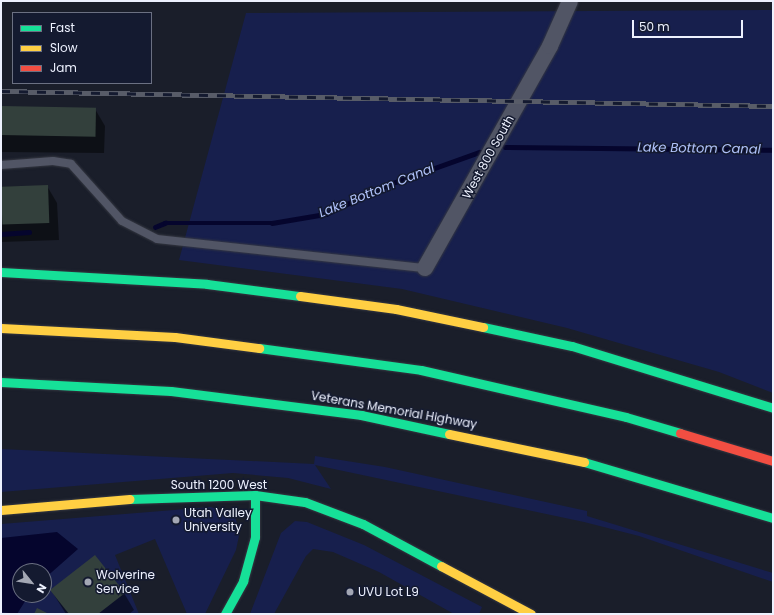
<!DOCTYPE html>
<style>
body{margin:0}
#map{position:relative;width:774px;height:615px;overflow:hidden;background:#1a1e2a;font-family:Poppins,sans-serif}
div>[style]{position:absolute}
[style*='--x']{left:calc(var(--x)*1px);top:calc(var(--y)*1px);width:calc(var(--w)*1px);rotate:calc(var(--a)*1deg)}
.green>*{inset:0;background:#171f4d}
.water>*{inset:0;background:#05052d}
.shadow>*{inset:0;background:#0007}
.stream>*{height:4.5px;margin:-2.25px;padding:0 2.25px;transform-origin:2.25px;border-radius:2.25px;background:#05052d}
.building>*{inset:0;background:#33403c;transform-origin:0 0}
.roads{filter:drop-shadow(0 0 1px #353842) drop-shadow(0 0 1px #353842)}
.lane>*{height:8px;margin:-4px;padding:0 4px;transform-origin:4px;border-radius:4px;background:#515565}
.street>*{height:16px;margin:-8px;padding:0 8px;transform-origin:8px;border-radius:8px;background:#515565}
.fast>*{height:9px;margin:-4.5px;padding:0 4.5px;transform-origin:4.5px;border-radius:4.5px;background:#16e098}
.slow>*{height:9px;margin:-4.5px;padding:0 4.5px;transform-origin:4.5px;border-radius:4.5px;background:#ffcf43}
.jam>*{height:9px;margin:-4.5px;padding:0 4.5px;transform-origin:4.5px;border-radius:4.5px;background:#f24e42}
.rail>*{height:4.5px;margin-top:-2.25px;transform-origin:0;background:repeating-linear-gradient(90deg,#141a30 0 9px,#585c68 0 18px);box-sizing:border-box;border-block:1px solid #585c68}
.dots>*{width:11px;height:11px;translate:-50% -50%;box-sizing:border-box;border:2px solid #141a30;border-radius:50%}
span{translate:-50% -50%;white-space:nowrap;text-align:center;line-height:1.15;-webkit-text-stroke:3px #141a30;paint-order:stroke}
.street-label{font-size:12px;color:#edf1fe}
.poi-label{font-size:12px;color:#edf1fe}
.left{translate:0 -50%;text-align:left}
.water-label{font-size:13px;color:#b0c2fa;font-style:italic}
.frame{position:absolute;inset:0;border:2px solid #edf1fe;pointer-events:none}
.legend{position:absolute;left:12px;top:12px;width:140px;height:72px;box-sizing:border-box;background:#141a30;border:1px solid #6b7082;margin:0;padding:5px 7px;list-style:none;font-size:12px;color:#edf1fe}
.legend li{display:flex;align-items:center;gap:8px;height:20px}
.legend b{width:20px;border:1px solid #6b7082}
.north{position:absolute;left:12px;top:563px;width:40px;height:40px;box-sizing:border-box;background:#141a30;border:1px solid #6b7082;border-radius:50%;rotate:120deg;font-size:11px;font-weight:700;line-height:16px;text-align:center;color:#edf1fe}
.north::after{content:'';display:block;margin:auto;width:14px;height:18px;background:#a3a7b4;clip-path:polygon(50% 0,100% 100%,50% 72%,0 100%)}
.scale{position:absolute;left:632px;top:20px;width:111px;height:18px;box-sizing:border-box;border:2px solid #edf1fe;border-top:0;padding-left:5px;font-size:12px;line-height:14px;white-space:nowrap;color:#edf1fe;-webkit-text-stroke:3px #141a30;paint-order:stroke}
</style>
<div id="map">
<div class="green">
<i style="clip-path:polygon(773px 10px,773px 393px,719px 372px,567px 328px,402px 289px,179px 260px,246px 13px)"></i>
<i style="clip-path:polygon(1px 449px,314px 464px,315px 456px,385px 467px,587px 511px,587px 516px,773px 573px,773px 582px,639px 536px,584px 522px,315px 465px,331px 489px,288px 478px,233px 473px,1px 492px)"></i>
<i style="clip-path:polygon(evenodd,211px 507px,234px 515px,240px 531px,236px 550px,205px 614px,187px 614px,155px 539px,115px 555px,139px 614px,1px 614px,1px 524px,211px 507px,20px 571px,44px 571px,44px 595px,20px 595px,20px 571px)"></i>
<i style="clip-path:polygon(295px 521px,307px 522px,364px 545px,482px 607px,479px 614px,454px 614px,379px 572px,333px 552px,313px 549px,306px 556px,274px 614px,250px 614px,281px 533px)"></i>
</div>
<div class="water">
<i style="clip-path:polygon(57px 532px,78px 549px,44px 579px,44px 571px,20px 571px,20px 595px,29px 595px,17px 614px,1px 612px,1px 538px)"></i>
</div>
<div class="shadow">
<i style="clip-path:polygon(1px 107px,95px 109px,105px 126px,104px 153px,1px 152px)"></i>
<i style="clip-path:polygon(47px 186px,57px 203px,59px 240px,1px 242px,1px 187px)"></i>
<i style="clip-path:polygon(51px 590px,124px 593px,134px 610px,129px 614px,66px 614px)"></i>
</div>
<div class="stream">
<i style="--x:505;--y:147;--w:268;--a:0.6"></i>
<i style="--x:155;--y:227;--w:11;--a:-22"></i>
<i style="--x:165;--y:223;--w:107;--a:0"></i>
<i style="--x:272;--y:223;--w:55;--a:-9.5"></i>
<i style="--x:326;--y:214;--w:68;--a:-25.4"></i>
<i style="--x:387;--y:185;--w:98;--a:-19.7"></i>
<i style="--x:1;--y:234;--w:28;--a:-4"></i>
</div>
<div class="building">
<i style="left:1px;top:106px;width:95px;height:29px;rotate:1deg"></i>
<i style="left:48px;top:185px;width:38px;height:47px;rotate:88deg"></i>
<i style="clip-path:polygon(95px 555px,125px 593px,98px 614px,69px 614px,50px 590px)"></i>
<i style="clip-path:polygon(37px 608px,49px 614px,34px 614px)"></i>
</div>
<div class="roads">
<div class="lane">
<i style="--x:1;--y:165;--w:52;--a:-4.4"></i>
<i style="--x:53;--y:161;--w:18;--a:9"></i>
<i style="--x:71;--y:164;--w:76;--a:48.2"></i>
<i style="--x:122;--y:221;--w:39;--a:27"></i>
<i style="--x:157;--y:239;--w:270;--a:6.2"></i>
</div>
<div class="street">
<i style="--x:425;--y:268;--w:255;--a:-60.6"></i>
<i style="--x:550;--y:46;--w:49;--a:-66"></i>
</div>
<div class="fast">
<i style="--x:1;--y:272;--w:206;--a:3.3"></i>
<i style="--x:207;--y:284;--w:94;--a:7.4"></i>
<i style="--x:483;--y:327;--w:91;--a:12.1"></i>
<i style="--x:572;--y:346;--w:210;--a:17.1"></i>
<i style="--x:259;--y:348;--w:163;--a:7.7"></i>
<i style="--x:421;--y:370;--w:210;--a:12.9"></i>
<i style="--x:626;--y:417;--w:56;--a:16.5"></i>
<i style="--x:1;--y:382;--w:170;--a:3"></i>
<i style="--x:171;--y:391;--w:192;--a:7.2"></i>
<i style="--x:361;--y:415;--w:90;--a:12.2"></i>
<i style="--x:584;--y:462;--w:197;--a:16.5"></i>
<i style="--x:130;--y:499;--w:125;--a:-1.8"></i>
<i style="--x:255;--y:495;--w:50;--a:8"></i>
<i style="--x:305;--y:502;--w:62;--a:20.8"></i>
<i style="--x:363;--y:524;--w:89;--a:28.3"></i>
<i style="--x:225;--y:614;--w:38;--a:-61"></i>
<i style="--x:243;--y:581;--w:46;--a:-74.7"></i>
<i style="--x:255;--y:537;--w:42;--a:-90"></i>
</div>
<div class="slow">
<i style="--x:300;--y:296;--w:97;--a:7.7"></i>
<i style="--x:396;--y:309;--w:89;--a:11.7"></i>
<i style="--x:1;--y:328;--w:174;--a:3"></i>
<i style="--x:175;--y:337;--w:85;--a:7.5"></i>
<i style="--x:449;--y:434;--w:138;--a:11.7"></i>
<i style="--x:1;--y:510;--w:129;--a:-4.9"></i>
<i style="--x:441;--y:566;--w:102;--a:28.1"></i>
</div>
<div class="jam">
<i style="--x:680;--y:433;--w:97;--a:16.8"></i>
</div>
</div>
<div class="rail">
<i style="--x:1;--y:91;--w:772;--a:1.11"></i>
</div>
<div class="dots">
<i style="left:176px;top:520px;background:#a3a7b4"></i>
<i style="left:88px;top:582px;background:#a3a7b4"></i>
<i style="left:350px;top:592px;background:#a3a7b4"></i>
</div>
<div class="street-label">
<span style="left:488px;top:157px;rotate:-61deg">West 800 South</span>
<span style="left:394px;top:410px;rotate:10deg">Veterans Memorial Highway</span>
<span style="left:219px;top:485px">South 1200 West</span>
</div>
<div class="poi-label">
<span class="left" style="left:184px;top:520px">Utah Valley<br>University</span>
<span class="left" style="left:96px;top:582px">Wolverine<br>Service</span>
<span class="left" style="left:358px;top:592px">UVU Lot L9</span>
</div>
<div class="water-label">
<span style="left:699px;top:149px;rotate:1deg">Lake Bottom Canal</span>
<span style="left:377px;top:191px;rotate:-22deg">Lake Bottom Canal</span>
</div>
<div class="frame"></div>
<ul class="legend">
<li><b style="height:5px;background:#16e098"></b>Fast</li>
<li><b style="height:5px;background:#ffcf43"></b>Slow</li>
<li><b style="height:5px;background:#f24e42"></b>Jam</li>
</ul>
<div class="north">N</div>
<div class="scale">50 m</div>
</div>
